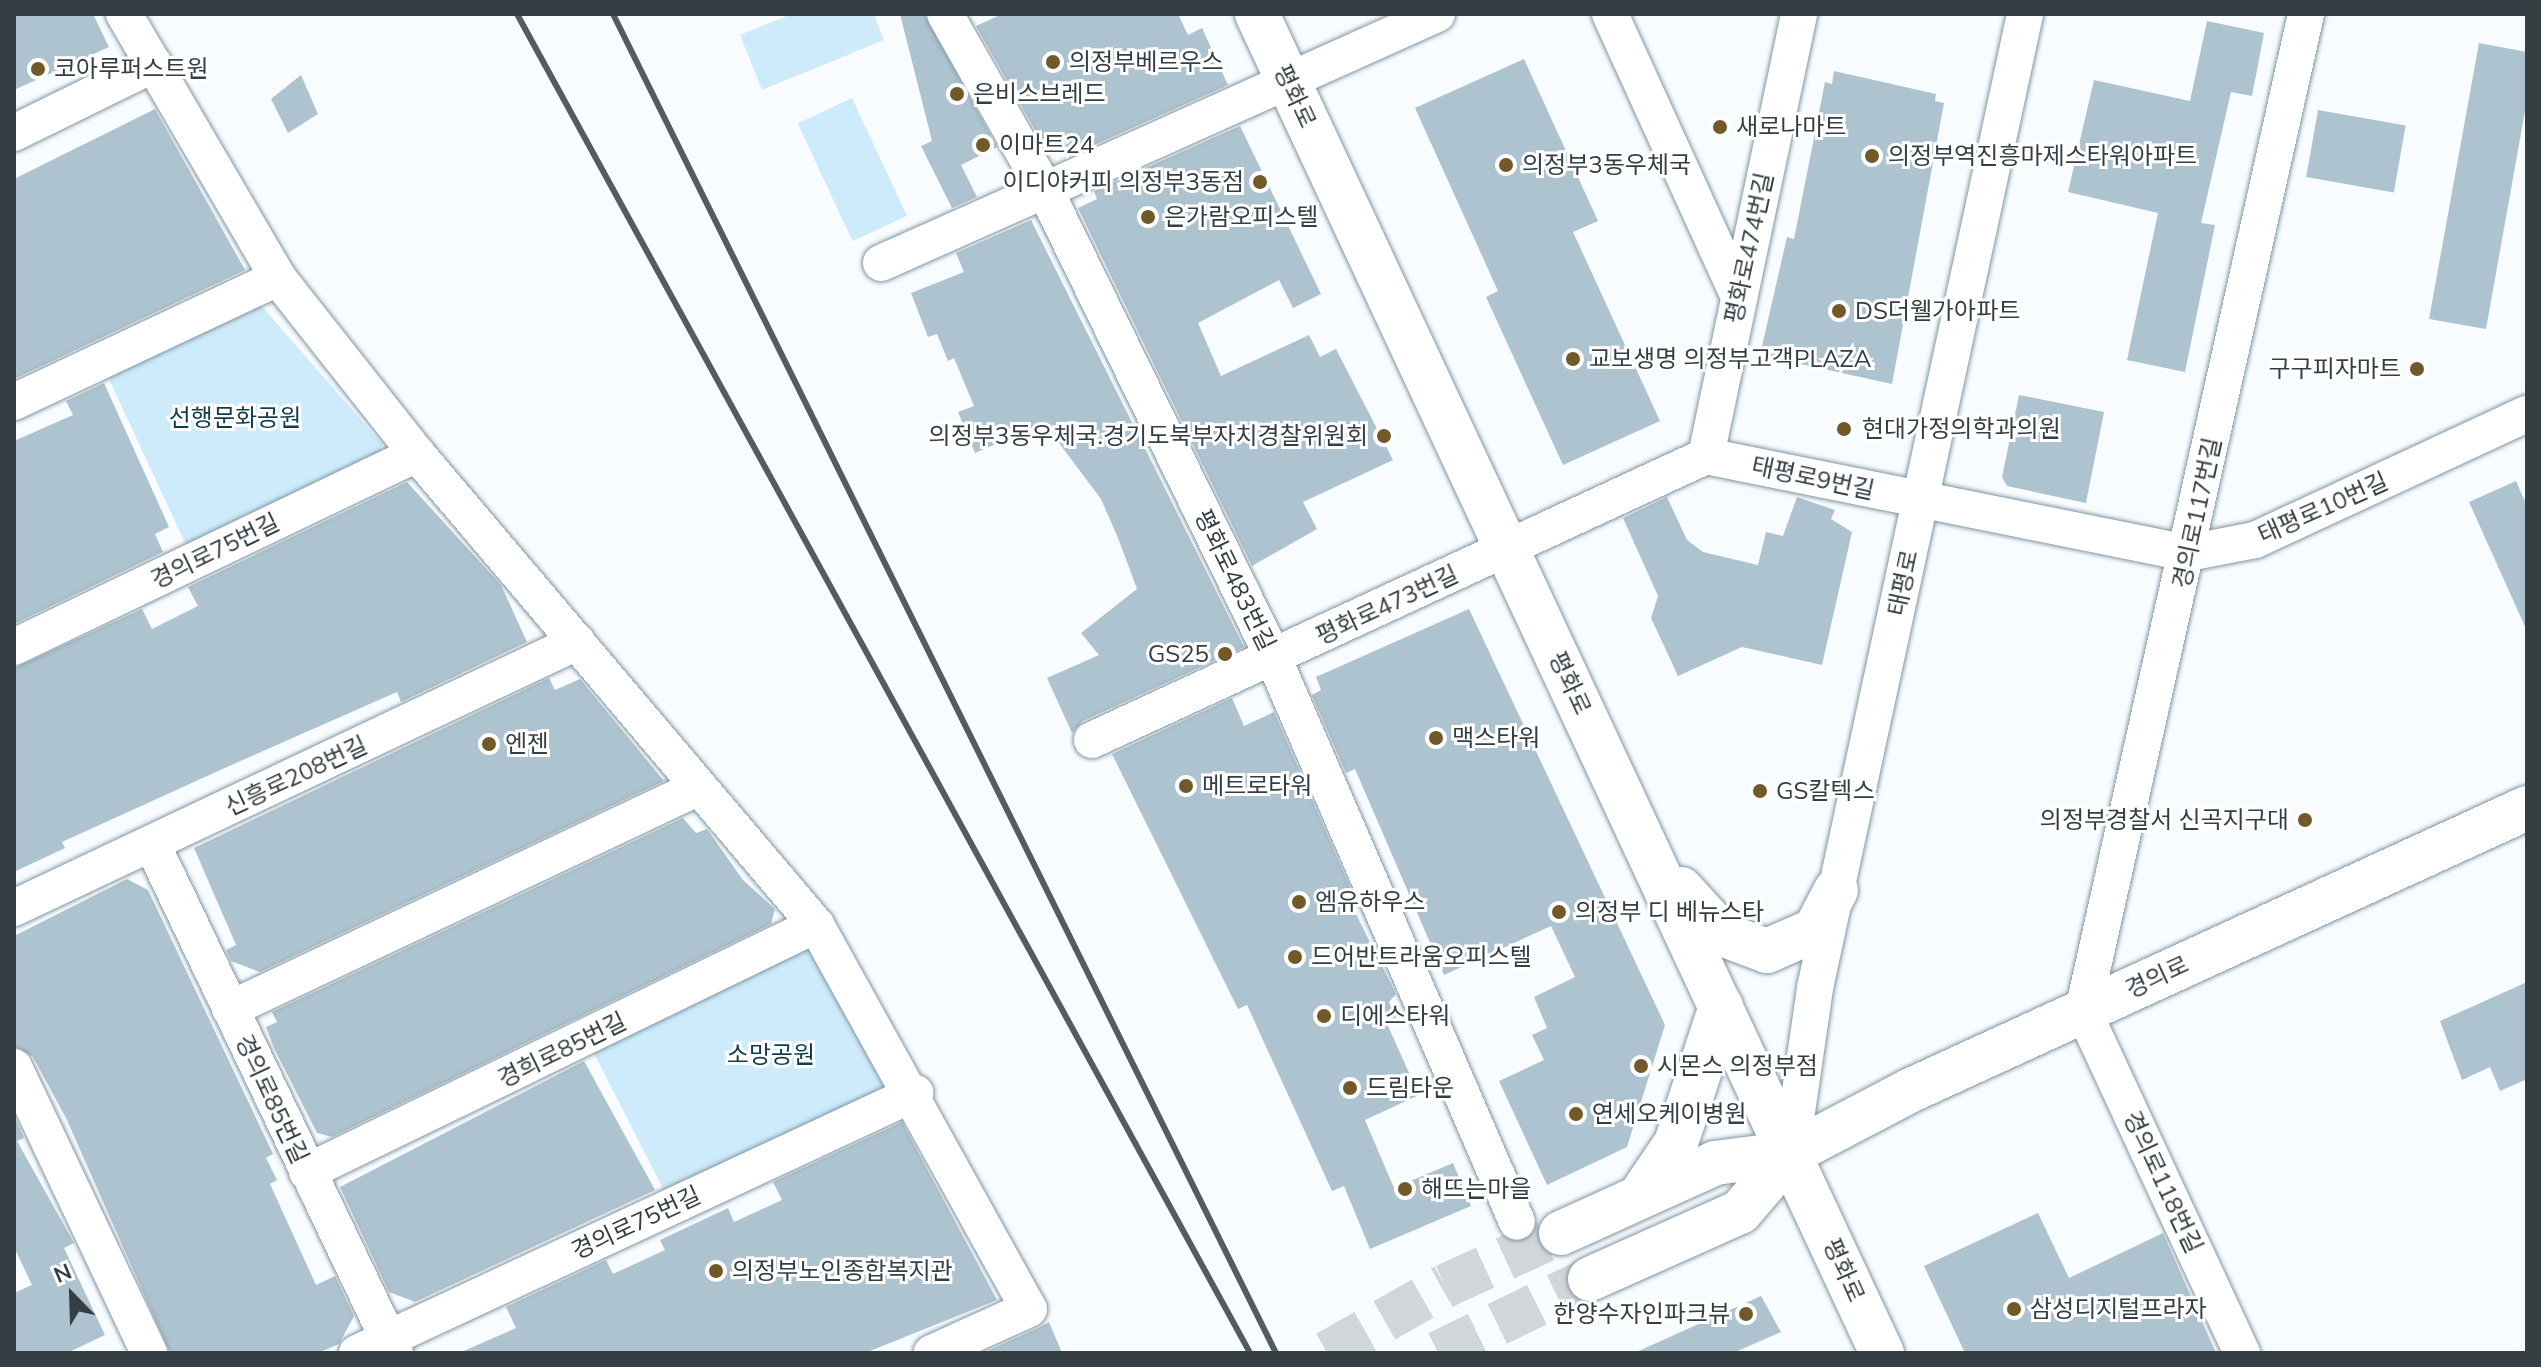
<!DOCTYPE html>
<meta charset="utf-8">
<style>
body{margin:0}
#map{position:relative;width:2541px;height:1367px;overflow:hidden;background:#f8fcff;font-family:Mulish,"Noto Sans KR",sans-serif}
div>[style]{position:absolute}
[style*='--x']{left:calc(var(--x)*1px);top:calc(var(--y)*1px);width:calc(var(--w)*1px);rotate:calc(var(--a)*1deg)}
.green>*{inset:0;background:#ceebfb;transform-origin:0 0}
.building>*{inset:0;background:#adc3cf;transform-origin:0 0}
.secondary-tunnel>*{height:44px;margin-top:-22px;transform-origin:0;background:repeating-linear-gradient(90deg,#d1d6d9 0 44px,transparent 0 66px)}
.roads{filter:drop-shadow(0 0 2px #8196a2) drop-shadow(0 0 2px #8196a2)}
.street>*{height:36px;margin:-18px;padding:0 18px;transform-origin:18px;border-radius:18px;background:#fff}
.secondary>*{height:44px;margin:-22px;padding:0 22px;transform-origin:22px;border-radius:22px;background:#fff}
.rail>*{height:6px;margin:-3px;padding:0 3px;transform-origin:3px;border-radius:3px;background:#545c61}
.dots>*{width:22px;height:22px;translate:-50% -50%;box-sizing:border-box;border:4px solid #fff;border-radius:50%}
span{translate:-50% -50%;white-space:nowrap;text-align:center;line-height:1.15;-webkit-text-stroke:6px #fff;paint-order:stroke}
.poi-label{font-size:24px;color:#353e43}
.left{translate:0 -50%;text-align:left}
.right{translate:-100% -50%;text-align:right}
.street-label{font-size:24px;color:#353e43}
.park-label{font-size:24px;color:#113c4f}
.frame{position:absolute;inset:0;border:16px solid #353e43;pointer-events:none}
.north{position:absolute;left:32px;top:1255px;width:80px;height:80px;-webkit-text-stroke:6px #fff;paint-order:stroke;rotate:337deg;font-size:22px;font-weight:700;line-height:32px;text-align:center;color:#353e43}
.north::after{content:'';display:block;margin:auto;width:28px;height:36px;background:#353e43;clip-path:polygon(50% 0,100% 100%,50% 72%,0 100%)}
</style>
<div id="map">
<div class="green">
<i style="clip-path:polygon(792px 14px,874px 14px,884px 40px,762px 90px,740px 35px)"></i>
<i style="left:852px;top:98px;width:130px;height:60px;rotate:65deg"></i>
<i style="clip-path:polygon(259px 303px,382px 444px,381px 454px,186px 545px,107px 375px)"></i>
<i style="left:810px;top:942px;width:172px;height:243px;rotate:63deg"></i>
</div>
<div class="building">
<i style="clip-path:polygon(14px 14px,93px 14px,109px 47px,14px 90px)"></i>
<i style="clip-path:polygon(900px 14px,924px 14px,997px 147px,961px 165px,977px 197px,952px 208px,921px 146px,932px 141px)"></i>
<i style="clip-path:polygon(1002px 14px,1178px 14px,1188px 35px,1202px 28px,1228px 85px,1083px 150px,1042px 142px,976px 26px)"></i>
<i style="clip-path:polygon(2207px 21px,2264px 33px,2252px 96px,2231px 92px,2201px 223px,2215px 225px,2185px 372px,2127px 360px,2158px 213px,2068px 192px,2094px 80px,2190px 101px)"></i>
<i style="clip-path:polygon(2479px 43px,2527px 52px,2527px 100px,2486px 329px,2429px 319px)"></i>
<i style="clip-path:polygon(1524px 59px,1598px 221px,1573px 232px,1660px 421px,1563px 465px,1486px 297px,1498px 291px,1415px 108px)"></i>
<i style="clip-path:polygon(1834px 71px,1936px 94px,1935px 101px,1944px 103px,1892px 384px,1760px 355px,1787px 237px,1794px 239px,1825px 82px,1832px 84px)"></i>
<i style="clip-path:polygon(301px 75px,318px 114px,288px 133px,271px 99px)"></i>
<i style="clip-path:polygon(155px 109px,245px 270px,14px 379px,14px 179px)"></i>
<i style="left:2318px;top:110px;width:89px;height:68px;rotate:10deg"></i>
<i style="clip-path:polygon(1240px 126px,1321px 294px,1293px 308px,1279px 280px,1198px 323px,1221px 376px,1309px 335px,1320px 357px,1336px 349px,1393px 460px,1303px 502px,1317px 529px,1252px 566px,1078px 208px,1097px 199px,1094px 191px)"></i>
<i style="clip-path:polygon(1031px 220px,1244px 647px,1083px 721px,1072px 733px,1047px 678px,1099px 655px,1081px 633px,1137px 589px,1118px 538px,1101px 499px,1044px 423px,975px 453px,958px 412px,974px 406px,954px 358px,948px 361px,937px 334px,928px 337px,911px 293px,964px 272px,956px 253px)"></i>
<i style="clip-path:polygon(104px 383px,169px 527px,155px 534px,163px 552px,14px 624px,14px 441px,73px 415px,66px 401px)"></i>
<i style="clip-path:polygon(2019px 395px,2104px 412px,2086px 503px,2007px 486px,2002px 477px)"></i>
<i style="clip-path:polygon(2516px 481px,2527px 506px,2527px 631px,2469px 502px)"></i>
<i style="clip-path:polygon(407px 482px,501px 585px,527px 642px,401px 702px,397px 692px,227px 767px,62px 842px,65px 848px,14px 872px,14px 668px,142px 609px,152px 629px,198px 606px,188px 587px)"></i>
<i style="clip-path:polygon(1667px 497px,1687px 540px,1703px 552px,1758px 565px,1766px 532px,1783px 536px,1797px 497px,1835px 510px,1831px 519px,1852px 532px,1822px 665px,1742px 647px,1678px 676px,1651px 618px,1658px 596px,1623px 518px)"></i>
<i style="clip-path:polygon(1469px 609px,1665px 1025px,1627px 1147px,1547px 1185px,1499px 1081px,1544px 1060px,1532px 1035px,1547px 1028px,1534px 997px,1575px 977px,1551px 926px,1444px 975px,1355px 769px,1346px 773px,1312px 695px,1321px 690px,1316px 677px)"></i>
<i style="clip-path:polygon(549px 678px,555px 690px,580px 679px,664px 781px,260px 972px,231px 961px,226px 950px,236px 945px,194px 848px)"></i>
<i style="clip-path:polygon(1232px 698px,1244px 726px,1274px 712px,1353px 894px,1347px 896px,1396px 994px,1389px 1002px,1398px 1022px,1388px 1026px,1419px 1095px,1365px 1120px,1394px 1188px,1453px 1163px,1471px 1206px,1370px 1249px,1344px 1186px,1332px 1191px,1247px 1005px,1238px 1009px,1112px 754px)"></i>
<i style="clip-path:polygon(683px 818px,696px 833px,707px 829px,743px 880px,775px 909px,771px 924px,332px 1137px,317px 1133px,274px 1048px,266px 1027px,277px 1022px,272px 1012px)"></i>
<i style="clip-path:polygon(127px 879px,148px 890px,273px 1154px,266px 1158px,277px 1180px,270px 1184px,316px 1285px,335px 1276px,354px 1316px,339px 1344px,318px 1353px,170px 1353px,66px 1118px,33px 1057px,14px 1046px,14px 936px)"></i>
<i style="clip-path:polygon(2527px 982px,2527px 1079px,2500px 1091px,2490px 1067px,2462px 1080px,2440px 1021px)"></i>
<i style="clip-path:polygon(584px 1061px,655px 1190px,415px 1302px,389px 1292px,340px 1187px)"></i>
<i style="clip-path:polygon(14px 1116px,24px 1138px,17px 1141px,74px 1243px,64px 1248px,105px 1335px,67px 1353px,14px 1353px,14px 1293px,32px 1285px,14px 1247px)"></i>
<i style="clip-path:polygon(902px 1122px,997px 1300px,865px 1353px,459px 1353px,516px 1328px,506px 1307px,606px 1260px,613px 1274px,665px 1250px,660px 1240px,728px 1208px,734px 1222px,782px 1200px,773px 1182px)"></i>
<i style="clip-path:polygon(2038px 1213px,2069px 1278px,2163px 1233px,2216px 1353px,1965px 1353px,1924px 1266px)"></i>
<i style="clip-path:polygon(1761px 1296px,1781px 1332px,1733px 1353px,1634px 1353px)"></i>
<i style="clip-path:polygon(1049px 1322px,1062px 1353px,983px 1353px,1038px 1328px)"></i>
</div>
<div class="secondary-tunnel">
<i style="--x:1327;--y:1353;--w:136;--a:-29.6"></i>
<i style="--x:1445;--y:1286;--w:128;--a:-24.6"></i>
<i style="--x:1438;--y:1353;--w:169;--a:-26"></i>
</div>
<div class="roads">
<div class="street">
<i style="--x:124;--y:14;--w:306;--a:59.7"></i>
<i style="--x:278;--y:278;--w:224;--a:51.7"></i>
<i style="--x:417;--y:454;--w:617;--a:49.73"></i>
<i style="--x:816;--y:925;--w:439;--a:61"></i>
<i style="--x:1029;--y:1309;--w:107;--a:155.6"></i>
<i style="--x:1437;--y:14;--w:430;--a:155.8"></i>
<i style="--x:1045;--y:190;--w:520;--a:63.98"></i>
<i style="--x:1273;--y:657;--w:615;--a:66.64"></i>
<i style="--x:1610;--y:14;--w:311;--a:65.5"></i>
<i style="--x:14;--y:133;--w:156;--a:-26.2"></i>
<i style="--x:881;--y:263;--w:180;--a:-24"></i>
<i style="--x:1045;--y:190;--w:202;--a:-119.6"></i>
<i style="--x:14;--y:402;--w:292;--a:-25.2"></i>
<i style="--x:1706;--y:456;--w:492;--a:11.4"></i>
<i style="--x:2188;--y:553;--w:68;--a:-11"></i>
<i style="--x:2255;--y:540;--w:300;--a:-24.9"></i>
<i style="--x:1706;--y:456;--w:452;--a:-78.1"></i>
<i style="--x:14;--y:647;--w:447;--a:-25.6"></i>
<i style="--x:1092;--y:740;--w:676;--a:-24.82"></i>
<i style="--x:152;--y:844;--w:564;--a:64.48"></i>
<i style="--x:14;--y:908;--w:623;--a:-25.29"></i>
<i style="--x:230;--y:1009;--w:514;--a:-25.32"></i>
<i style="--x:14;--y:1067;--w:316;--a:64.7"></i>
<i style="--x:1791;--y:1153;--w:167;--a:-81.7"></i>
<i style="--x:1815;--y:988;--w:996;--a:-77.83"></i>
<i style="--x:307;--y:1172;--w:566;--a:-25.89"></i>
<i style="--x:357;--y:1353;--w:616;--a:-24.98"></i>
<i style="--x:2242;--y:1353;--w:377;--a:-114.9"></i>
<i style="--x:2083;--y:1011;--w:1022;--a:-77.39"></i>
</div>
<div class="secondary">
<i style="--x:1257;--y:14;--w:1478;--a:64.98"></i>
<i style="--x:1681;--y:889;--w:61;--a:47.7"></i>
<i style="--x:1722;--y:934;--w:48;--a:20.7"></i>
<i style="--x:1767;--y:951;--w:52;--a:-23.6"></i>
<i style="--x:1815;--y:930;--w:45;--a:-62.3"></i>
<i style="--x:1640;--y:1196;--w:64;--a:-55.8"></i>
<i style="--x:1676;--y:1143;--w:144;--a:-71.8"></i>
<i style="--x:1561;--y:1233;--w:169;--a:-24.4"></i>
<i style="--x:1715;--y:1163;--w:77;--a:-7.5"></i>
<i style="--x:1791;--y:1153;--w:133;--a:-27.7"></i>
<i style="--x:1909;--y:1091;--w:680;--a:-24.6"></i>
<i style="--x:1590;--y:1279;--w:164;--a:-24.1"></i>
<i style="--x:1740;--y:1212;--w:78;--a:-49.2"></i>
</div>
</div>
<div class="rail">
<i style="--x:517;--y:14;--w:1527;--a:61.3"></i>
<i style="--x:613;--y:14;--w:1494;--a:63.66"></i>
</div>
<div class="dots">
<i style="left:1053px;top:62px;background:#715929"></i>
<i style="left:38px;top:69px;background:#715929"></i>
<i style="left:957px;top:94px;background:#715929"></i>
<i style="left:1720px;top:127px;background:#715929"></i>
<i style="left:983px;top:145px;background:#715929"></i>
<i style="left:1872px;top:156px;background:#715929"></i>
<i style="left:1506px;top:165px;background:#715929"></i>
<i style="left:1260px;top:182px;background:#715929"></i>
<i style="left:1148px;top:217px;background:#715929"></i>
<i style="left:1839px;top:311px;background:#715929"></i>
<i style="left:1573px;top:359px;background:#715929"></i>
<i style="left:2417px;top:369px;background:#715929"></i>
<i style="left:1844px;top:429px;background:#715929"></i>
<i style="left:1384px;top:436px;background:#715929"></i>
<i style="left:1225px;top:654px;background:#715929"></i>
<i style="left:1436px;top:738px;background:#715929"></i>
<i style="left:489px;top:744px;background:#715929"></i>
<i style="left:1186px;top:786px;background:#715929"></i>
<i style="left:1760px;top:791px;background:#715929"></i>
<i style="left:2305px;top:820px;background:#715929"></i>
<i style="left:1299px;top:902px;background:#715929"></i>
<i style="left:1559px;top:912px;background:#715929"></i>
<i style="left:1295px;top:957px;background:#715929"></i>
<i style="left:1324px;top:1016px;background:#715929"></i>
<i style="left:1641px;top:1066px;background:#715929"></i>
<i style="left:1350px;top:1088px;background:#715929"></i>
<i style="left:1576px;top:1114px;background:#715929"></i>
<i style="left:1405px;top:1189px;background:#715929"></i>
<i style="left:716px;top:1271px;background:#715929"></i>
<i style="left:2014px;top:1309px;background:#715929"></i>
<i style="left:1746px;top:1314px;background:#715929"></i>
</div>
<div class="poi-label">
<span class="left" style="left:1069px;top:62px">의정부베르우스</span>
<span class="left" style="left:54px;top:69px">코아루퍼스트원</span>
<span class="left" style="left:973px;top:94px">은비스브레드</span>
<span class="left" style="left:1736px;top:127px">새로나마트</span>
<span class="left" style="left:999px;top:145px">이마트24</span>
<span class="left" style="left:1888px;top:156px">의정부역진흥마제스타워아파트</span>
<span class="left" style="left:1522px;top:165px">의정부3동우체국</span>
<span class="right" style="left:1244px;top:182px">이디야커피 의정부3동점</span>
<span class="left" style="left:1164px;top:217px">은가람오피스텔</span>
<span class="left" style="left:1855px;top:311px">DS더웰가아파트</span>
<span class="left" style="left:1589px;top:359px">교보생명 의정부고객PLAZA</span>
<span class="right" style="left:2401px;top:369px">구구피자마트</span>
<span class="left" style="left:1862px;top:429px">현대가정의학과의원</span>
<span class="right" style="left:1368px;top:436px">의정부3동우체국.경기도북부자치경찰위원회</span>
<span class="right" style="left:1209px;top:654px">GS25</span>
<span class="left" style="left:1452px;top:738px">맥스타워</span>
<span class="left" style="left:505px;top:744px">엔젠</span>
<span class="left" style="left:1202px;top:786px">메트로타워</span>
<span class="left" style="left:1776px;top:791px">GS칼텍스</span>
<span class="right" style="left:2289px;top:820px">의정부경찰서 신곡지구대</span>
<span class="left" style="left:1315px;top:902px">엠유하우스</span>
<span class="left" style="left:1575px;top:912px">의정부 디 베뉴스타</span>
<span class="left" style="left:1311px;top:957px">드어반트라움오피스텔</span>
<span class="left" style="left:1340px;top:1016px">디에스타워</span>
<span class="left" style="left:1657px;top:1066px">시몬스 의정부점</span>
<span class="left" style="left:1366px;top:1088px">드림타운</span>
<span class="left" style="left:1592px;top:1114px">연세오케이병원</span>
<span class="left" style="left:1421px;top:1189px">해뜨는마을</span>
<span class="left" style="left:732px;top:1271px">의정부노인종합복지관</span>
<span class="left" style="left:2030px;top:1309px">삼성디지털프라자</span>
<span class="right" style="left:1730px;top:1314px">한양수자인파크뷰</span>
</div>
<div class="street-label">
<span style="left:1295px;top:96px;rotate:65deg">평화로</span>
<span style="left:1749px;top:248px;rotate:-78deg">평화로474번길</span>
<span style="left:1813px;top:478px;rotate:12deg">태평로9번길</span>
<span style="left:2323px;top:508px;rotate:-24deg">태평로10번길</span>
<span style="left:2197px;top:513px;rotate:-78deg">경의로117번길</span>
<span style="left:215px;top:551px;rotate:-26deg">경의로75번길</span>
<span style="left:1235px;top:580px;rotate:64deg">평화로483번길</span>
<span style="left:1903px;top:583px;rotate:-78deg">태평로</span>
<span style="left:1387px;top:605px;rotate:-25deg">평화로473번길</span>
<span style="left:1570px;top:683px;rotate:65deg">평화로</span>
<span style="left:296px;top:776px;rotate:-25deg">신흥로208번길</span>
<span style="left:2157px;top:977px;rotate:-25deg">경의로</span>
<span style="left:562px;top:1050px;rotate:-26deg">경희로85번길</span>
<span style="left:272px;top:1099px;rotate:65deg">경의로85번길</span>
<span style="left:2163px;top:1182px;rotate:65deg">경의로118번길</span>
<span style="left:636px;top:1223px;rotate:-25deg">경의로75번길</span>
<span style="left:1844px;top:1270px;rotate:66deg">평화로</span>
</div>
<div class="park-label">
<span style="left:235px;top:418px">선행문화공원</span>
<span style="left:771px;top:1055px">소망공원</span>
</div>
<div class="frame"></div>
<div class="north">N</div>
</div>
